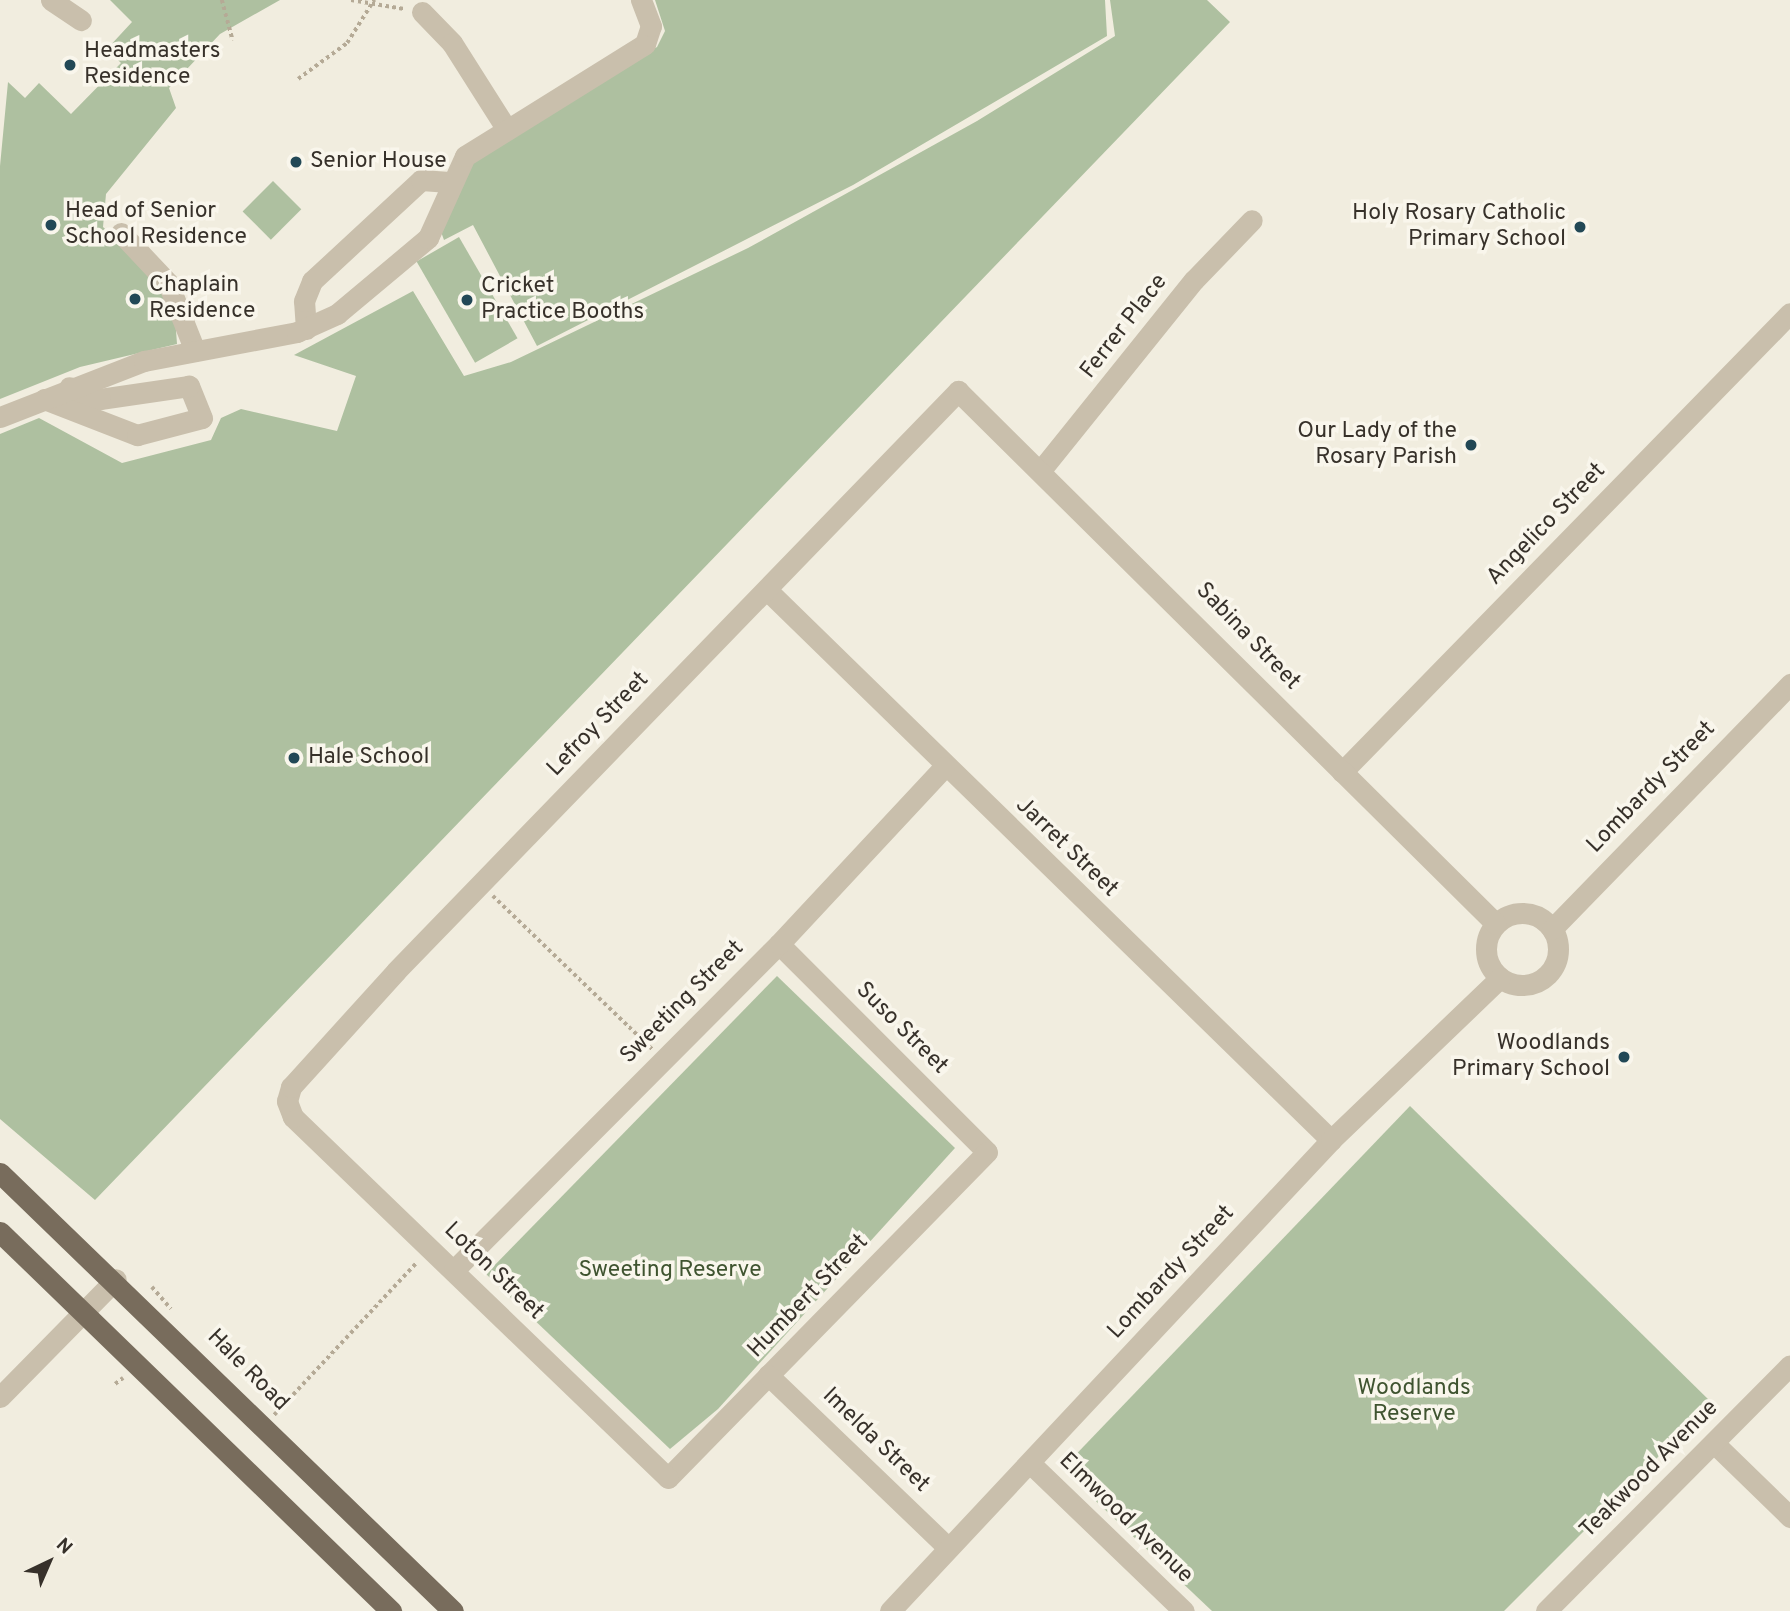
<!DOCTYPE html>
<style>
body{margin:0}
#map{position:relative;width:1790px;height:1611px;overflow:hidden;background:#f1eddf;font-family:Overpass,sans-serif}
div>[style]{position:absolute}
[style*='--x']{left:calc(var(--x)*1px);top:calc(var(--y)*1px);width:calc(var(--w)*1px);rotate:calc(var(--a)*1deg)}
.green>*{inset:0;background:#aec0a0;transform-origin:0 0}
.path>*{height:3.5px;margin-top:-1.75px;transform-origin:0;background:repeating-linear-gradient(90deg,#b5aa96 0 3.5px,transparent 0 7px)}
.minor>*{height:21px;margin:-10.5px;padding:0 10.5px;transform-origin:10.5px;border-radius:10.5px;background:#c9bfac}
.minor>.ring{margin:-10.5px;padding:0;box-sizing:content-box;background:none;border:21px solid #c9bfac;border-radius:50%}
.major>*{height:21px;margin:-10.5px;padding:0 10.5px;transform-origin:10.5px;border-radius:10.5px;background:#786c5c}
.dots>*{width:19px;height:19px;translate:-50% -50%;box-sizing:border-box;border:4px solid #f9f6ec;border-radius:50%}
span{translate:-50% -50%;white-space:nowrap;text-align:center;line-height:1.15;-webkit-text-stroke:7px #f9f6ec;paint-order:stroke}
.poi-label{font-size:23px;color:#37312a}
.left{translate:0 -50%;text-align:left}
.right{translate:-100% -50%;text-align:right}
.street-label{font-size:23px;color:#37312a}
.park-label{font-size:23px;color:#3f5430}
.north{position:absolute;left:14px;top:1527px;width:70px;height:70px;-webkit-text-stroke:5px #f9f6ec;paint-order:stroke;rotate:44deg;font-size:19px;font-weight:700;line-height:28px;text-align:center;color:#37312a}
.north::after{content:'';display:block;margin:auto;width:24px;height:32px;background:#37312a;clip-path:polygon(50% 0,100% 100%,50% 72%,0 100%)}
</style>
<div id="map">
<div class="green">
<i style="clip-path:polygon(110px 0,280px 0,220px 34px,169px 88px,176px 108px,106px 194px,103px 227px,159px 279px,175px 317px,177px 344px,80px 367px,0 399px,0 166px,8px 82px,25px 98px,39px 83px,71px 114px,121px 63px,107px 49px,132px 22px)"></i>
<i style="clip-path:polygon(655px 0,1105px 0,1107px 36px,853px 185px,537px 346px,473px 225px,444px 240px,440px 229px,462px 168px,657px 47px,665px 31px)"></i>
<i style="clip-path:polygon(1110px 0,1207px 0,1230px 22px,95px 1200px,0 1119px,0 434px,39px 418px,122px 463px,211px 440px,221px 418px,241px 409px,337px 431px,356px 376px,294px 355px,413px 291px,464px 376px,511px 362px,748px 248px,977px 121px,1115px 36px)"></i>
<i style="left:273px;top:181px;width:40px;height:43px;rotate:45deg"></i>
<i style="left:459px;top:237px;width:117px;height:49px;rotate:60deg"></i>
<i style="clip-path:polygon(777px 976px,955px 1148px,718px 1409px,670px 1449px,486px 1274px)"></i>
<i style="clip-path:polygon(1410px 1106px,1712px 1403px,1504px 1611px,1212px 1611px,1062px 1469px)"></i>
</div>
<div class="path">
<i style="--x:222;--y:0;--w:42;--a:75"></i>
<i style="--x:351;--y:0;--w:54;--a:9.6"></i>
<i style="--x:298;--y:79;--w:61;--a:-36.3"></i>
<i style="--x:347;--y:43;--w:51;--a:-57.9"></i>
<i style="--x:493;--y:896;--w:221;--a:43.9"></i>
<i style="--x:152;--y:1287;--w:29;--a:49"></i>
<i style="--x:115;--y:1384;--w:10;--a:-37"></i>
<i style="--x:274;--y:1415;--w:209;--a:-46.9"></i>
</div>
<div class="minor">
<i style="--x:51;--y:0;--w:36;--a:34"></i>
<i style="--x:422;--y:12;--w:43;--a:45.9"></i>
<i style="--x:452;--y:43;--w:101;--a:57.6"></i>
<i style="--x:121;--y:233;--w:69;--a:46.8"></i>
<i style="--x:168;--y:283;--w:73;--a:68.3"></i>
<i style="--x:306;--y:329;--w:28;--a:-94"></i>
<i style="--x:304;--y:301;--w:22;--a:-68"></i>
<i style="--x:312;--y:281;--w:149;--a:-42.8"></i>
<i style="--x:421;--y:180;--w:28;--a:4"></i>
<i style="--x:44;--y:399;--w:100;--a:21.2"></i>
<i style="--x:137;--y:435;--w:67;--a:-14.7"></i>
<i style="--x:202;--y:418;--w:35;--a:-112"></i>
<i style="--x:189;--y:386;--w:90;--a:171.7"></i>
<i style="--x:100;--y:399;--w:33;--a:-159"></i>
<i style="--x:0;--y:417;--w:155;--a:-21.3"></i>
<i style="--x:144;--y:361;--w:156;--a:-10.7"></i>
<i style="--x:297;--y:332;--w:44;--a:-24.2"></i>
<i style="--x:337;--y:314;--w:119;--a:-39.9"></i>
<i style="--x:428;--y:238;--w:90;--a:-65.7"></i>
<i style="--x:465;--y:156;--w:212;--a:-31.9"></i>
<i style="--x:645;--y:44;--w:19;--a:-72"></i>
<i style="--x:651;--y:26;--w:28;--a:-111"></i>
<i style="--x:1041;--y:470;--w:244;--a:-51.2"></i>
<i style="--x:1194;--y:280;--w:83;--a:-46"></i>
<i style="--x:767;--y:590;--w:788;--a:44.28"></i>
<i style="--x:1342;--y:772;--w:641;--a:-45.69"></i>
<i class="ring" style="left:1486px;top:913px;width:51px;height:51px"></i>
<i style="--x:1552;--y:929;--w:342;--a:-45.8"></i>
<i style="--x:779;--y:944;--w:294;--a:45"></i>
<i style="--x:987;--y:1152;--w:456;--a:134.4"></i>
<i style="--x:668;--y:1478;--w:521;--a:-136.09"></i>
<i style="--x:293;--y:1117;--w:17;--a:-111"></i>
<i style="--x:287;--y:1101;--w:15;--a:-74"></i>
<i style="--x:291;--y:1087;--w:156;--a:-47.8"></i>
<i style="--x:396;--y:971;--w:808;--a:-45.9"></i>
<i style="--x:958;--y:391;--w:757;--a:44.73"></i>
<i style="--x:454;--y:1270;--w:460;--a:-45.1"></i>
<i style="--x:779;--y:944;--w:242;--a:-47"></i>
<i style="--x:768;--y:1375;--w:245;--a:43.8"></i>
<i style="--x:0;--y:1397;--w:165;--a:-45.5"></i>
<i style="--x:1715;--y:1444;--w:105;--a:44.2"></i>
<i style="--x:1031;--y:1464;--w:212;--a:43.9"></i>
<i style="--x:890;--y:1611;--w:645;--a:-46.88"></i>
<i style="--x:1331;--y:1140;--w:234;--a:-43.8"></i>
<i style="--x:1546;--y:1611;--w:346;--a:-45.2"></i>
</div>
<div class="major">
<i style="--x:0;--y:1173;--w:630;--a:44.04"></i>
<i style="--x:0;--y:1232;--w:545;--a:44.11"></i>
</div>
<div class="dots">
<i style="left:70px;top:65px;background:#224856"></i>
<i style="left:296px;top:162px;background:#224856"></i>
<i style="left:51px;top:225px;background:#224856"></i>
<i style="left:1580px;top:227px;background:#224856"></i>
<i style="left:135px;top:299px;background:#224856"></i>
<i style="left:467px;top:300px;background:#224856"></i>
<i style="left:1471px;top:445px;background:#224856"></i>
<i style="left:294px;top:758px;background:#224856"></i>
<i style="left:1624px;top:1057px;background:#224856"></i>
</div>
<div class="poi-label">
<span class="left" style="left:84px;top:65px">Headmasters<br>Residence</span>
<span class="left" style="left:310px;top:162px">Senior House</span>
<span class="left" style="left:65px;top:225px">Head of Senior<br>School Residence</span>
<span class="right" style="left:1566px;top:227px">Holy Rosary Catholic<br>Primary School</span>
<span class="left" style="left:149px;top:299px">Chaplain<br>Residence</span>
<span class="left" style="left:481px;top:300px">Cricket<br>Practice Booths</span>
<span class="right" style="left:1457px;top:445px">Our Lady of the<br>Rosary Parish</span>
<span class="left" style="left:308px;top:758px">Hale School</span>
<span class="right" style="left:1610px;top:1057px">Woodlands<br>Primary School</span>
</div>
<div class="street-label">
<span style="left:1125px;top:327px;rotate:-52deg">Ferrer Place</span>
<span style="left:1547px;top:525px;rotate:-46deg">Angelico Street</span>
<span style="left:1247px;top:637px;rotate:46deg">Sabina Street</span>
<span style="left:599px;top:725px;rotate:-46deg">Lefroy Street</span>
<span style="left:1652px;top:788px;rotate:-46deg">Lombardy Street</span>
<span style="left:1066px;top:848px;rotate:44deg">Jarret Street</span>
<span style="left:683px;top:1003px;rotate:-45deg">Sweeting Street</span>
<span style="left:901px;top:1029px;rotate:45deg">Suso Street</span>
<span style="left:493px;top:1272px;rotate:44deg">Loton Street</span>
<span style="left:1172px;top:1273px;rotate:-47deg">Lombardy Street</span>
<span style="left:809px;top:1297px;rotate:-46deg">Humbert Street</span>
<span style="left:247px;top:1371px;rotate:45deg">Hale Road</span>
<span style="left:875px;top:1441px;rotate:44deg">Imelda Street</span>
<span style="left:1650px;top:1470px;rotate:-45deg">Teakwood Avenue</span>
<span style="left:1125px;top:1519px;rotate:44deg">Elmwood Avenue</span>
</div>
<div class="park-label">
<span style="left:670px;top:1271px">Sweeting Reserve</span>
<span style="left:1414px;top:1402px">Woodlands<br>Reserve</span>
</div>
<div class="north">N</div>
</div>
